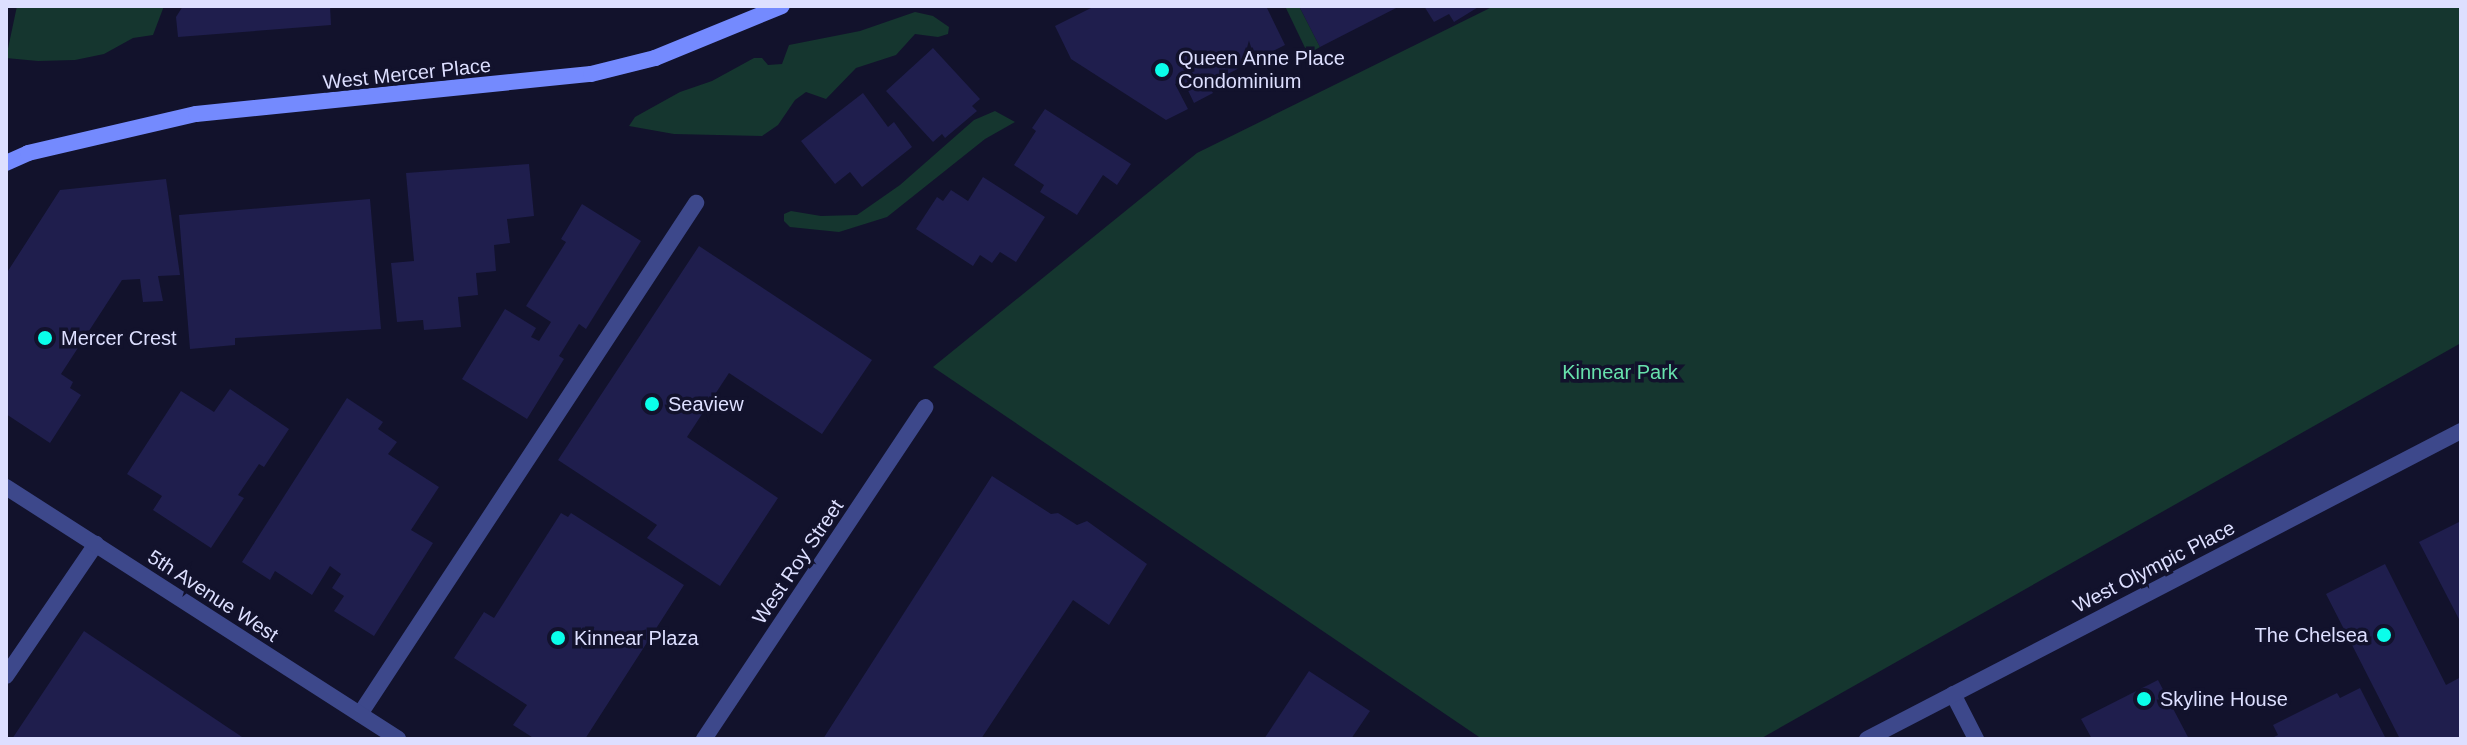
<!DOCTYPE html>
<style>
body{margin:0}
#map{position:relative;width:2467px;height:745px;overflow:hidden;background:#12122c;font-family:Helvetica,sans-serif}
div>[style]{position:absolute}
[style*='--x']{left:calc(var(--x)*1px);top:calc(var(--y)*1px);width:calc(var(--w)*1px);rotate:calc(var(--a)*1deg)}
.green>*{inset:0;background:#15362f}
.building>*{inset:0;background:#1f1e4d}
.service>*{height:16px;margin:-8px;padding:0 8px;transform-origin:8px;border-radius:8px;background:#3d488b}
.minor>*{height:16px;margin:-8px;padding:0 8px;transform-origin:8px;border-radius:8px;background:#3d488b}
.tertiary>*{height:16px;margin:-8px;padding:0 8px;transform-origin:8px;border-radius:8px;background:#3d488b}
.secondary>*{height:16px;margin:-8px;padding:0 8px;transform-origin:8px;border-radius:8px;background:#748afe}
.dots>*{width:22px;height:22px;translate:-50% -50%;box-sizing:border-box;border:4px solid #12122c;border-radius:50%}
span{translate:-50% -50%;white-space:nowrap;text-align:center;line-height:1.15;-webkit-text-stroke:7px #12122c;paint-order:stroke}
.poi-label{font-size:20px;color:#dddfff}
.left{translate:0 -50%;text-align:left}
.right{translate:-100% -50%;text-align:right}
.street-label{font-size:20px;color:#dddfff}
.park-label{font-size:20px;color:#67e1ac}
.frame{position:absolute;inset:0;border:8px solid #dddfff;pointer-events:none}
</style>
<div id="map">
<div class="green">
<i style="clip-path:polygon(17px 6px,164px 6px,153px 35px,133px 38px,104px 54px,75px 60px,38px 61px,6px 58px)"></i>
<i style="clip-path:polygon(1285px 6px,1299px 6px,1320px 47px,1308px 54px)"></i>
<i style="clip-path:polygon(1494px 6px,2461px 6px,2461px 343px,1760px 739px,1482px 739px,933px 367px,1197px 153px)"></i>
<i style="clip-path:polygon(915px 12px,933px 16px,949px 27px,948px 34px,938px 37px,915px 34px,896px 55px,856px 68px,826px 99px,806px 92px,795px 100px,778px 125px,762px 136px,674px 134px,629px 126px,635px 117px,680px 92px,712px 81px,754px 58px,762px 58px,768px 65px,782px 64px,789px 45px,860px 31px)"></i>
<i style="clip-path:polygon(995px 111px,1015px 122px,985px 139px,887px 217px,839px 232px,790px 227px,784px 221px,784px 214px,791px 211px,821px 216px,857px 215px,900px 185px,974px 120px)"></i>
</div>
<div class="building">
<i style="clip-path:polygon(183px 6px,330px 6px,331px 25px,178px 37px,176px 17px)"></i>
<i style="clip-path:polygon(1095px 6px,1266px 6px,1285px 45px,1208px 84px,1213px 93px,1194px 103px,1183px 80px,1175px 84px,1188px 109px,1166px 120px,1071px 59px,1055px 26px)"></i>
<i style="clip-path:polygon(1299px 6px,1400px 6px,1320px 47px)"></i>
<i style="clip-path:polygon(1424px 6px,1480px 6px,1454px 22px,1449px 14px,1434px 22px)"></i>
<i style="clip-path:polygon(933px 48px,980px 99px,972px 106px,977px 111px,945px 138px,942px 134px,933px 142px,886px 91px)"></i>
<i style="clip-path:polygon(863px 93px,888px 127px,894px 122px,912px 147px,862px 187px,850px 172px,835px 184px,801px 141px)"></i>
<i style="clip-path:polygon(1045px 109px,1131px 164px,1117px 185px,1103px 175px,1077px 215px,1040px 192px,1044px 185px,1014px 165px,1036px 131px,1032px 128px)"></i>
<i style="clip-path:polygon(529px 164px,534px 216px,507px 219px,510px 243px,494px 245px,496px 271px,476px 273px,478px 295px,458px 297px,461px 327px,424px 330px,423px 320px,397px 322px,391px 263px,414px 261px,406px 173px)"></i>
<i style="clip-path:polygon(983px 177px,1045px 217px,1016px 262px,1000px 252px,992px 263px,980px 255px,973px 266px,916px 229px,937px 197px,943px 201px,951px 190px,968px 201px)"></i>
<i style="clip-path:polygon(166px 179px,180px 275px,158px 276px,163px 301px,143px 302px,140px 279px,122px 280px,61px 374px,73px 382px,70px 388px,81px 395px,50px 443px,6px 414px,6px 274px,60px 190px)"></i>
<i style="clip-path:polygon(370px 199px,381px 329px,235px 338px,235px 345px,190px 349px,179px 215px)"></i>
<i style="clip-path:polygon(582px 204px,641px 241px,586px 329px,579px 324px,559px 356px,564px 359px,527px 419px,462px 379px,505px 309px,536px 328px,531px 337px,539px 341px,551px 322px,526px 306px,566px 242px,561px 239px)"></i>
<i style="clip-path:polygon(699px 246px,872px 360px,822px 434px,729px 373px,687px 437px,778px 498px,720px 586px,647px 538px,657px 525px,558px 460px)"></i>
<i style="clip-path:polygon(230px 389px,289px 429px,264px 467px,259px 464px,238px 495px,244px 498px,211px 548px,153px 510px,162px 496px,127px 474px,181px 391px,214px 412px)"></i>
<i style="clip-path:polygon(347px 398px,383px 422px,378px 429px,397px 442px,388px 454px,439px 487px,411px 530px,433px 543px,374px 636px,334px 611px,344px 596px,332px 588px,341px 574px,330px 566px,312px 595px,275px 571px,270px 580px,242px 562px)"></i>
<i style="clip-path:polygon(992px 476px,1051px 514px,1058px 513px,1077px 525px,1087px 521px,1147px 564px,1109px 625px,1073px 600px,981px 739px,823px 739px)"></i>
<i style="clip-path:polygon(561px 513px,568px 517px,571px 513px,684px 585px,585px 739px,535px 739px,513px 725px,527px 705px,454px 658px,484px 612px,494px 618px)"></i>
<i style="clip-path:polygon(2461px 521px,2461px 623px,2419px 542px)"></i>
<i style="clip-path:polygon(2385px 564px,2446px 685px,2461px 677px,2461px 739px,2400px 739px,2326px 594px)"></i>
<i style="clip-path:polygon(84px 631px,245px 739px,12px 739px)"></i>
<i style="clip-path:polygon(1309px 671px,1370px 711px,1351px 739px,1264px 739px)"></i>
<i style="clip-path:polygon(2158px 680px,2189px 739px,2092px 739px,2081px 719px)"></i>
<i style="clip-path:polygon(2360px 688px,2386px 739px,2270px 739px,2278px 735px,2273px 725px,2337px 693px,2340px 698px)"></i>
</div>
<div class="service">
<i style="--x:6;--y:676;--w:160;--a:-55.7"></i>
<i style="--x:360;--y:714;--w:612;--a:-56.67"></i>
</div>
<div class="minor">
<i style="--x:6;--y:487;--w:466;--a:32.7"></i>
<i style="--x:1953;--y:694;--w:51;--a:62.9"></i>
<i style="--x:704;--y:739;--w:399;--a:-56.3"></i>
</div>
<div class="tertiary">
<i style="--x:1867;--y:739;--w:669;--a:-27.41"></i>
</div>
<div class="secondary">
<i style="--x:6;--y:163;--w:24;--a:-24"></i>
<i style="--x:28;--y:153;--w:172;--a:-13.1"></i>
<i style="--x:196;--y:114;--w:397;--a:-5.8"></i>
<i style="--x:591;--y:74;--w:66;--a:-14"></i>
<i style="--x:655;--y:58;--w:137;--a:-22.3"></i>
</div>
<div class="dots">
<i style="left:1162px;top:70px;background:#0afeea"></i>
<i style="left:45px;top:338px;background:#0afeea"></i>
<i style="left:652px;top:404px;background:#0afeea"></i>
<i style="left:2384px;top:635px;background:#0afeea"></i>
<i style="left:558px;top:638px;background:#0afeea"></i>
<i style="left:2144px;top:699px;background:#0afeea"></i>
</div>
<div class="poi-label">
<span class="left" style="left:1178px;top:70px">Queen Anne Place<br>Condominium</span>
<span class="left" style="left:61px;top:338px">Mercer Crest</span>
<span class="left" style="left:668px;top:404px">Seaview</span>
<span class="right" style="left:2368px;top:635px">The Chelsea</span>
<span class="left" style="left:574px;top:638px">Kinnear Plaza</span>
<span class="left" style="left:2160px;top:699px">Skyline House</span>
</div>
<div class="street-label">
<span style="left:407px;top:74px;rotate:-6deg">West Mercer Place</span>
<span style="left:798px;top:562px;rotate:-56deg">West Roy Street</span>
<span style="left:2154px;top:567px;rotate:-27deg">West Olympic Place</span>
<span style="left:213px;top:596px;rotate:33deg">5th Avenue West</span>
</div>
<div class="park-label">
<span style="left:1620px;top:372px">Kinnear Park</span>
</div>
<div class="frame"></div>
</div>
